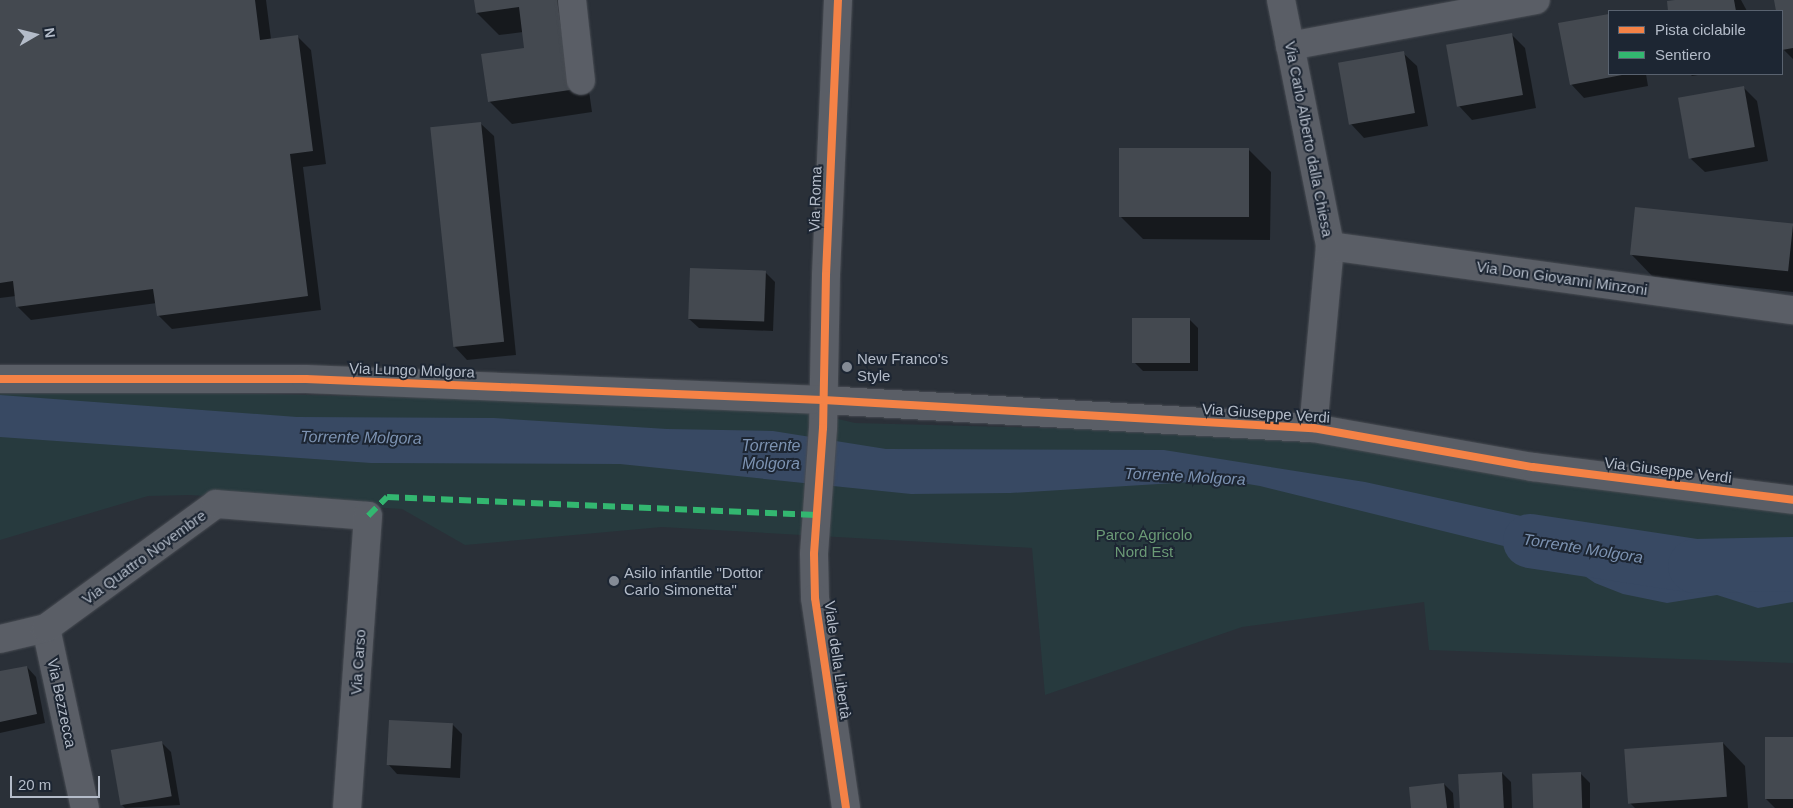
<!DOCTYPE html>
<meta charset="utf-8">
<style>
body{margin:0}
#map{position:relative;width:1793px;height:808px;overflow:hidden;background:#2a3038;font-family:Arial,sans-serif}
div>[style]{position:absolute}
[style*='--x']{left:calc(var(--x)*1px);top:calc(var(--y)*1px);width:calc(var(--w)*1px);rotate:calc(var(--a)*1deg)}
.green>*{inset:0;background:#273a3e}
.water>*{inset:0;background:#384963}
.shadow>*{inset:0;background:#0007}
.river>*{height:54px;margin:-27px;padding:0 27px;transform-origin:27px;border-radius:27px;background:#384963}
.building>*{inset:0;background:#444950;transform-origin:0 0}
.roads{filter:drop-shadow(0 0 1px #484c53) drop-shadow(0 0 1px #484c53)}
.minor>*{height:28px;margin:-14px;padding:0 14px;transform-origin:14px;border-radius:14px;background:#5a5e66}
.quiet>*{height:6px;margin-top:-3px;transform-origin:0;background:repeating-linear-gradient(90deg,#33b770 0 12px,transparent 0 18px)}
.cycleway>*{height:8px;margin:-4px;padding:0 4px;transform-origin:4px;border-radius:4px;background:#f48246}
.dots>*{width:14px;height:14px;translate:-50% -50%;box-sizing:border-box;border:2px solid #1d2633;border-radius:50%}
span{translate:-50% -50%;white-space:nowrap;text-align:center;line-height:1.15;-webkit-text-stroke:4px #1d2633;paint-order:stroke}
.street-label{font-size:15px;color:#b4bcc9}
.poi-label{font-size:15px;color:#b4bcc9}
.left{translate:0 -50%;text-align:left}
.park-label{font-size:15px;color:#6b9a76}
.water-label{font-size:16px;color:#7c92b1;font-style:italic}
.legend{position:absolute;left:1608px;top:10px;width:175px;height:65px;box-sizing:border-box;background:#1d2633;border:1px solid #59626f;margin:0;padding:6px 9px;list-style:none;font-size:15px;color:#b4bcc9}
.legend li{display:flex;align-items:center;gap:10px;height:25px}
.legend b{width:25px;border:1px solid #59626f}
.north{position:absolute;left:10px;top:10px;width:50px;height:50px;-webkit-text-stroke:4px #1d2633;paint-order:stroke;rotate:82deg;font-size:14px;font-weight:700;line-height:20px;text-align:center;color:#b4bcc9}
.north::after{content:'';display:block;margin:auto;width:18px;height:22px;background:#b4bcc9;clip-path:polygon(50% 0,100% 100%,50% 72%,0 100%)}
.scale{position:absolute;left:10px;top:776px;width:90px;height:22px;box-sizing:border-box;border:2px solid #b4bcc9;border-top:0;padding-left:6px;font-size:15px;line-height:18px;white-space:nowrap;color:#b4bcc9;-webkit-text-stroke:4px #1d2633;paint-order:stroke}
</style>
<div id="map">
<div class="green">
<i style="clip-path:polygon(0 388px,783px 406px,855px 423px,1281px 434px,1793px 512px,1793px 663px,1429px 650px,1424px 602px,1242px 627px,1045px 695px,1032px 548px,662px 527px,465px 545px,402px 509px,190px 495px,148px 496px,0 540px)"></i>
</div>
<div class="water">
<i style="clip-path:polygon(0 395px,297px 417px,494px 418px,667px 429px,773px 431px,886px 449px,1164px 450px,1365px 482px,1553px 523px,1597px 552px,1622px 557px,1662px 557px,1739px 579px,1793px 566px,1793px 602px,1758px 608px,1717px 595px,1667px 603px,1623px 594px,1595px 583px,1561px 560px,1260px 486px,1224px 480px,1010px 493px,911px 494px,620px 464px,371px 463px,0 437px)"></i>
</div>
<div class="shadow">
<i style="clip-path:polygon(0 0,266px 0,271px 39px,297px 36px,311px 50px,326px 164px,303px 167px,321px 310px,172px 329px,158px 315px,157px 303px,31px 320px,17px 306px,16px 296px,0 298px)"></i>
<i style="clip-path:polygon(475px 0,576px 0,592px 112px,512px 124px,489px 101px,526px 49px,523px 32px,499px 35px,477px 13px)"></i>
<i style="clip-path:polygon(1681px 0,1741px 0,1747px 11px,1670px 11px,1668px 2px)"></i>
<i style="clip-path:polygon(1775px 0,1793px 0,1793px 59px,1783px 49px,1782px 11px,1777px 11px)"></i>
<i style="clip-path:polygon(1609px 15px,1609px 74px,1646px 74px,1648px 86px,1584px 98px,1571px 84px,1560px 24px)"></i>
<i style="clip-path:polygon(1511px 34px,1525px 48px,1536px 108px,1472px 120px,1459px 106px)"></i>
<i style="clip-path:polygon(1403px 53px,1417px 66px,1428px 126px,1364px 138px,1351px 124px)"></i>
<i style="clip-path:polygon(1690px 74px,1704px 74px,1692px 76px)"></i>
<i style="clip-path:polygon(1743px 87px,1757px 101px,1768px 161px,1705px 172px,1691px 159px)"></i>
<i style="clip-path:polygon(480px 123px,494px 136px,516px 355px,467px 360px,454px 346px)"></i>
<i style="clip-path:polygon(1248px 149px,1271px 172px,1270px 240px,1143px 239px,1120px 216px)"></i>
<i style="clip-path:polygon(1793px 226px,1793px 292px,1653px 277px,1631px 254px)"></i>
<i style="clip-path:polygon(765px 272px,775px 282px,773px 331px,699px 328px,689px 319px)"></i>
<i style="clip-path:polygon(1189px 319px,1198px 328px,1198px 371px,1143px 371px,1134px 362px)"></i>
<i style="clip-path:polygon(27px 667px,36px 677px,45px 723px,0 733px,0 673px)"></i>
<i style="clip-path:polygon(452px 724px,462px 734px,460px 778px,397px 774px,388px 764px)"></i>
<i style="clip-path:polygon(1793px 739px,1793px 808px,1775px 808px,1766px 799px)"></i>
<i style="clip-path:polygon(161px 742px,171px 752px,180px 805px,125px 808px,122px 805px)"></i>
<i style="clip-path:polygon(1723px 743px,1745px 766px,1748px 808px,1635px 808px,1629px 802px)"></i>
<i style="clip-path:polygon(1502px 773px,1511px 782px,1512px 808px,1461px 808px)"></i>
<i style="clip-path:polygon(1580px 773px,1590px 783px,1590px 808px,1534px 808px)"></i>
<i style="clip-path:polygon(1444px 784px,1453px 793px,1454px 808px,1412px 808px)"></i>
</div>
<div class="river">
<i style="--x:1530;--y:541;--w:167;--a:8.6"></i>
<i style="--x:1695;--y:566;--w:98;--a:-1.2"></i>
</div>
<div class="building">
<i style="clip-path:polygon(0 0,255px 0,260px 40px,298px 35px,313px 151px,290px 154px,308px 296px,157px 316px,153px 289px,16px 307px,13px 281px,0 283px)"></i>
<i style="clip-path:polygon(474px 0,557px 0,570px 90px,488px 102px,481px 54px,524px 48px,519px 7px,476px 13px)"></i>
<i style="clip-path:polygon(1675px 0,1734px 0,1736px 11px,1668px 11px,1667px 1px)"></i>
<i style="clip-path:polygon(1774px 0,1793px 0,1793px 48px,1782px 50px,1782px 11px,1776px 11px)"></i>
<i style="clip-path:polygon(1609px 14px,1609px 74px,1622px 75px,1570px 85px,1558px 23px)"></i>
<i style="left:1512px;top:33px;width:63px;height:67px;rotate:80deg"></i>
<i style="left:1404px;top:51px;width:63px;height:67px;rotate:80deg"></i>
<i style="left:1744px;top:86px;width:62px;height:67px;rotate:80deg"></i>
<i style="left:481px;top:122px;width:221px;height:51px;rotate:84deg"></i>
<i style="left:1119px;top:148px;width:130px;height:69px"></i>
<i style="left:1635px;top:207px;width:159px;height:48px;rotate:6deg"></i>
<i style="left:690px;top:268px;width:76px;height:51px;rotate:2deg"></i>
<i style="left:1132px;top:318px;width:58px;height:45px"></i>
<i style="clip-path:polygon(27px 666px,37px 714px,0 722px,0 671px)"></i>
<i style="left:389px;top:720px;width:64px;height:45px;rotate:3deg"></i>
<i style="left:1765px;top:737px;width:28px;height:62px"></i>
<i style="left:162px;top:741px;width:56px;height:52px;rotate:80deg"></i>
<i style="left:1723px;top:742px;width:55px;height:99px;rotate:86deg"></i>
<i style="left:1502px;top:772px;width:36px;height:44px;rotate:87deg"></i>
<i style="left:1581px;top:772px;width:36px;height:49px;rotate:88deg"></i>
<i style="clip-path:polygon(1444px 783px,1447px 808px,1411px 808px,1409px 787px)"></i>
</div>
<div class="roads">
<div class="minor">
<i style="--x:572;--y:0;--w:81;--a:83.7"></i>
<i style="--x:838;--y:0;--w:275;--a:92.5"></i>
<i style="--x:826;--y:275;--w:153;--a:91.1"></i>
<i style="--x:823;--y:428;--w:126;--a:94.1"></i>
<i style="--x:814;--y:554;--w:44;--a:88.7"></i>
<i style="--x:815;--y:598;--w:212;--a:81.6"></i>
<i style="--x:1281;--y:0;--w:251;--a:78.7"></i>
<i style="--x:1330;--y:246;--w:183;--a:95.3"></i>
<i style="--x:1290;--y:46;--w:250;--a:-10.6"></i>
<i style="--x:1330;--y:246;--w:467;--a:7.9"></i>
<i style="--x:0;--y:379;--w:306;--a:0"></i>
<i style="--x:306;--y:379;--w:517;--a:2.33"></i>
<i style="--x:823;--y:400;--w:491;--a:3.3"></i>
<i style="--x:1313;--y:428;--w:223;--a:10.1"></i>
<i style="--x:1533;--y:467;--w:262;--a:7.2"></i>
<i style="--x:46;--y:628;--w:184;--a:77.8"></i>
<i style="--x:0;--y:639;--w:47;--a:-13.4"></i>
<i style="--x:46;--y:628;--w:210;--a:-36.1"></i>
<i style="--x:216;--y:504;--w:152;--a:4.5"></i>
<i style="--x:368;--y:516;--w:293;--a:94.1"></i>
</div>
</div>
<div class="quiet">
<i style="--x:368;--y:516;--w:27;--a:-45"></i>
<i style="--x:387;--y:497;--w:430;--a:2.4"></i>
</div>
<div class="cycleway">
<i style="--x:838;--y:0;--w:275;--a:92.5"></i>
<i style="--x:826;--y:275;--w:153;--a:91.1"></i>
<i style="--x:823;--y:428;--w:126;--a:94.1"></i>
<i style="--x:814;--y:554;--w:44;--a:88.7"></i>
<i style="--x:815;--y:598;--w:212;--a:81.6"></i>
<i style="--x:0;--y:379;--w:306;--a:0"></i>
<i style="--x:306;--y:379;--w:517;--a:2.33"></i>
<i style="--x:823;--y:400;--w:491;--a:3.3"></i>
<i style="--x:1313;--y:428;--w:223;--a:10.1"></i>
<i style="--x:1533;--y:467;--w:262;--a:7.2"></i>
</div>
<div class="dots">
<i style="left:847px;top:367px;background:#848b96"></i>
<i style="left:614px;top:581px;background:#848b96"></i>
</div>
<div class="street-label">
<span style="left:1309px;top:139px;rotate:79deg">Via Carlo Alberto dalla Chiesa</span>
<span style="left:815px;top:199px;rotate:-88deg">Via Roma</span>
<span style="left:1562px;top:278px;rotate:8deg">Via Don Giovanni Minzoni</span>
<span style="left:412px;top:370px;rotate:2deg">Via Lungo Molgora</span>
<span style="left:1266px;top:413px;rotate:4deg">Via Giuseppe Verdi</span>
<span style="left:1668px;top:470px;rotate:7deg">Via Giuseppe Verdi</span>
<span style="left:144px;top:557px;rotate:-36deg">Via Quattro Novembre</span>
<span style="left:838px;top:660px;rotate:82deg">Viale della Libertà</span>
<span style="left:358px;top:662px;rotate:-86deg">Via Carso</span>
<span style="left:62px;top:703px;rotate:78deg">Via Bezzecca</span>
</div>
<div class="poi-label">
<span class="left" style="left:857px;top:367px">New Franco's<br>Style</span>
<span class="left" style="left:624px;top:581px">Asilo infantile "Dottor<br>Carlo Simonetta"</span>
</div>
<div class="park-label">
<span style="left:1144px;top:543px">Parco Agricolo<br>Nord Est</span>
</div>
<div class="water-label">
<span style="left:361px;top:438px;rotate:1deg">Torrente Molgora</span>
<span style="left:771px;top:455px">Torrente<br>Molgora</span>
<span style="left:1185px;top:477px;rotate:3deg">Torrente Molgora</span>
<span style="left:1583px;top:549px;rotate:9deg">Torrente Molgora</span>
</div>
<ul class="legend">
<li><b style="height:6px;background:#f48246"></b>Pista ciclabile</li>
<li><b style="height:6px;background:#33b770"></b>Sentiero</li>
</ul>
<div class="north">N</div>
<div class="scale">20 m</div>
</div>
